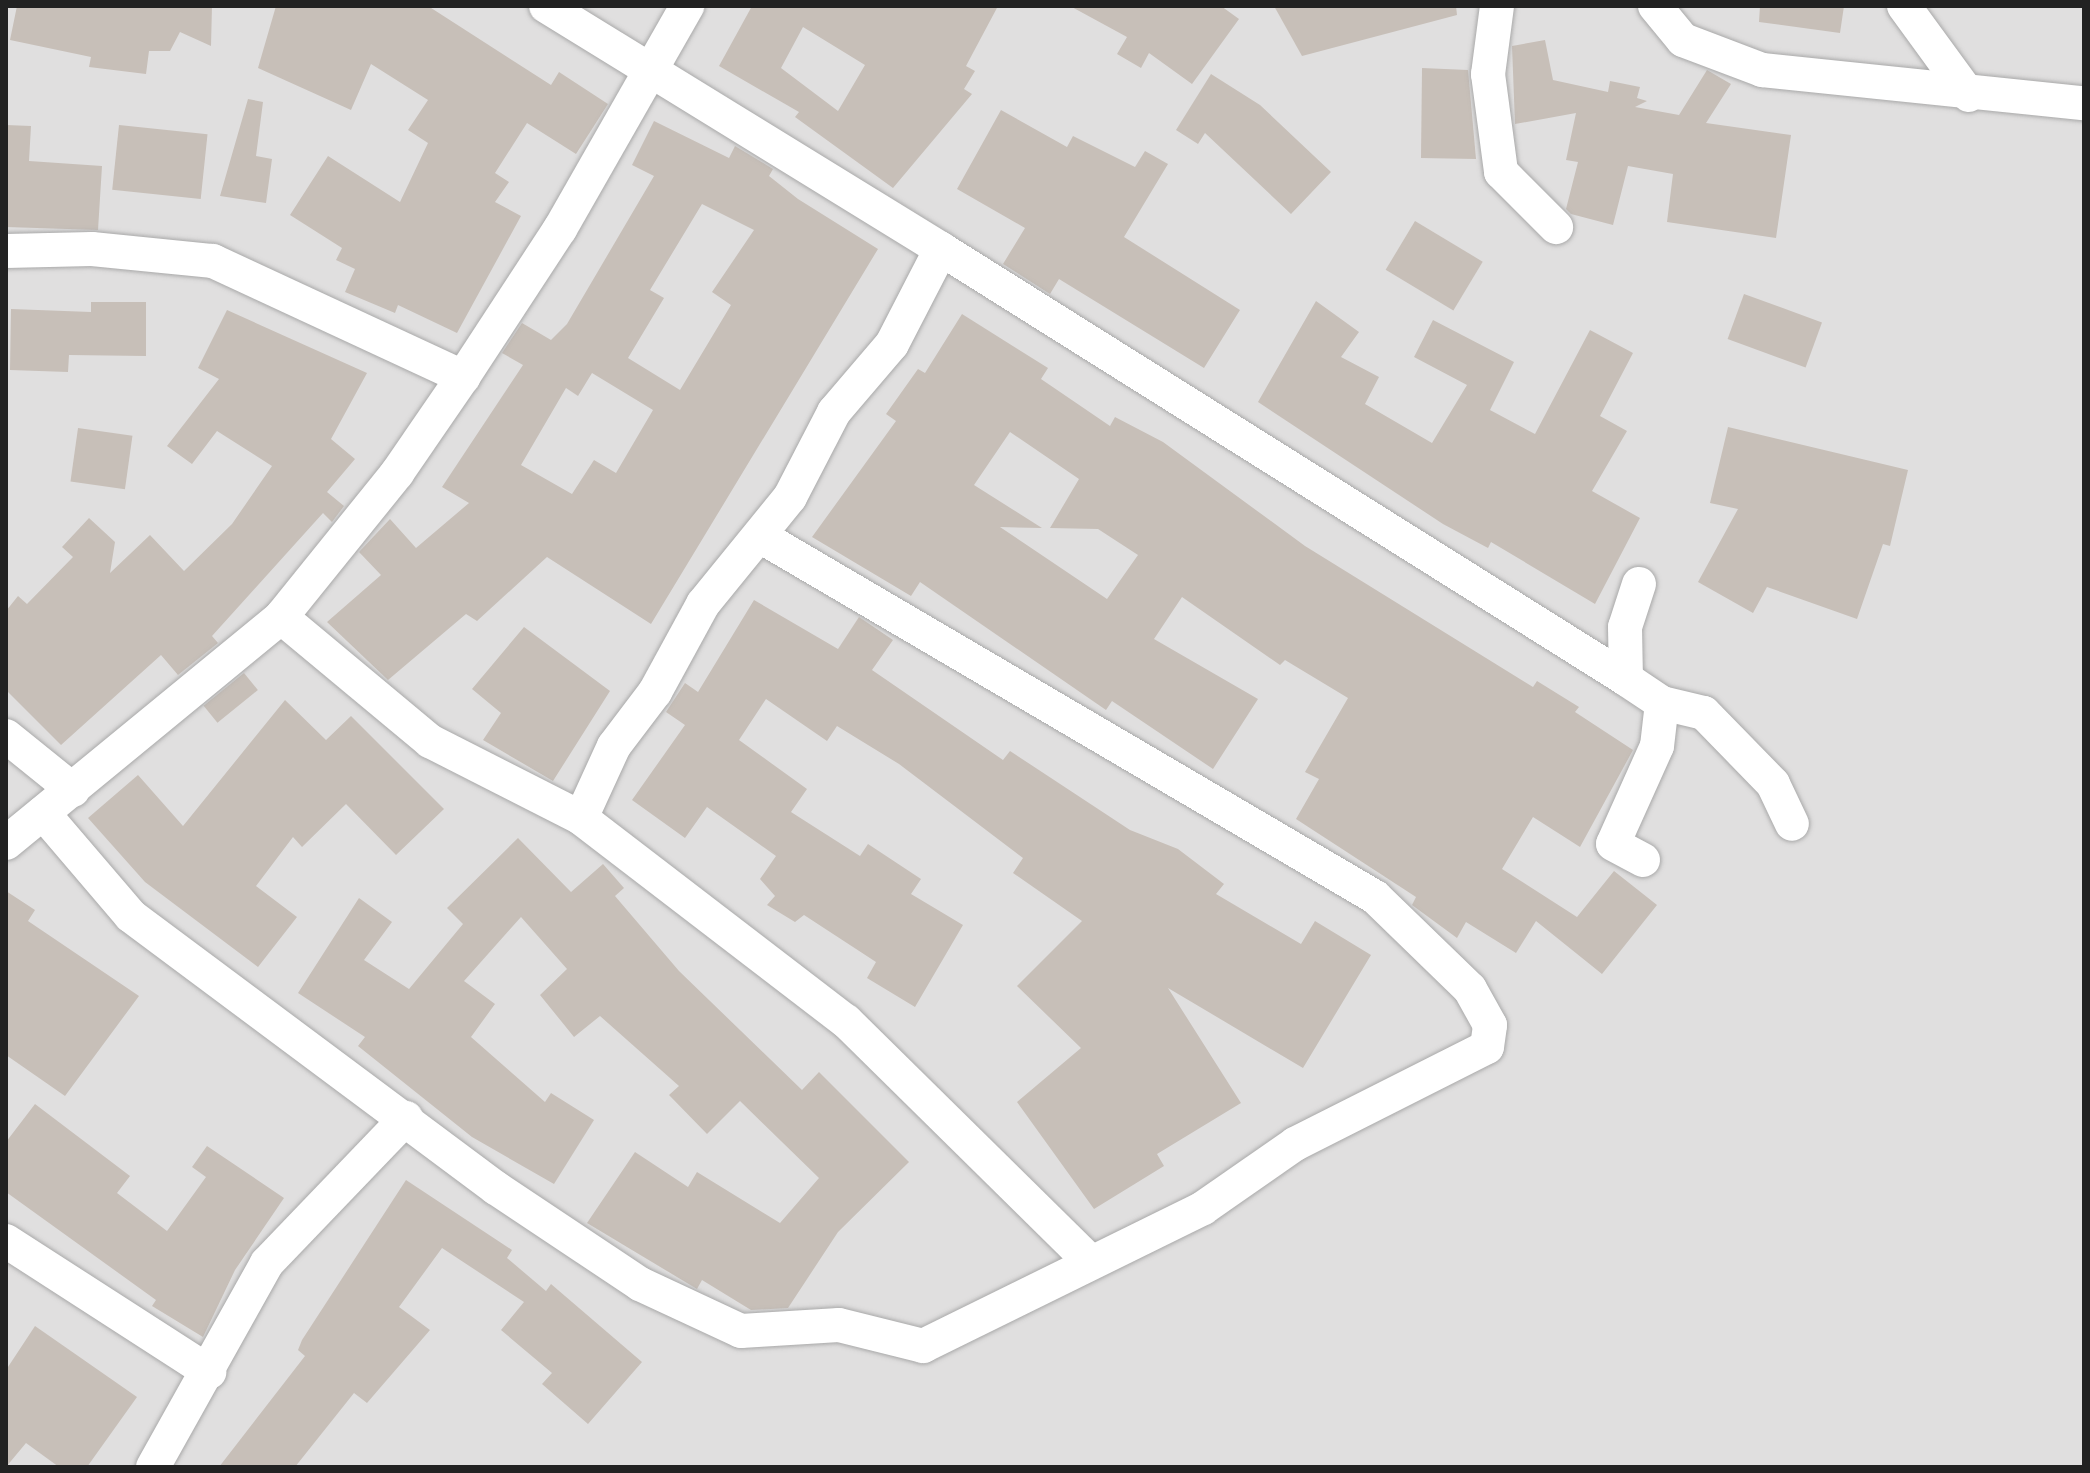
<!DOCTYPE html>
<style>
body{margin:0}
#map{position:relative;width:2090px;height:1473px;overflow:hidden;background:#f2efe9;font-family:"PT Sans Narrow",sans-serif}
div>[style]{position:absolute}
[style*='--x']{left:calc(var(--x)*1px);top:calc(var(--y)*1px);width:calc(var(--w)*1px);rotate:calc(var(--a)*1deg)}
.residential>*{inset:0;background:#e0dfdf;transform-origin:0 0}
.building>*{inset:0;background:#c7bfb8;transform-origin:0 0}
.roads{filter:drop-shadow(0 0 2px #a9a9a9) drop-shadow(0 0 2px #a9a9a9)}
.minor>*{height:34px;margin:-17px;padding:0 17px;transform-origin:17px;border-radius:17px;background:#fff}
span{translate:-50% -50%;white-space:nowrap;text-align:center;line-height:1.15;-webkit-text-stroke:6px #fff;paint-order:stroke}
.frame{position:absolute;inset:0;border:8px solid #222;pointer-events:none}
</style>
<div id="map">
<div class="residential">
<i style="left:6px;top:6px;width:2078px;height:1461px"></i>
</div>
<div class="building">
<i style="clip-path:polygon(17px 6px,212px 6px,211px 46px,180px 32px,170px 51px,149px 51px,146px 74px,89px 67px,91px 57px,10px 40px)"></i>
<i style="clip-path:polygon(276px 6px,428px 6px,551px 85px,559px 72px,608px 104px,576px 154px,527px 123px,495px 173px,509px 182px,495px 202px,521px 216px,457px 333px,398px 305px,395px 313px,345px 292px,355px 269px,336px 260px,342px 248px,290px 215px,328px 156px,400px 202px,428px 143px,408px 130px,428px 100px,371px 64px,351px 110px,258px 68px)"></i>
<i style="clip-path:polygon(evenodd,752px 6px,998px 6px,966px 66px,975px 71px,964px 89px,972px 94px,893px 188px,795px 117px,799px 112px,719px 66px,752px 6px,803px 27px,865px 65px,838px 111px,781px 68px,803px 27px)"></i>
<i style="clip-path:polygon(1070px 6px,1221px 6px,1239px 19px,1192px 84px,1149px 53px,1141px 68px,1117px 54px,1127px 37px)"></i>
<i style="clip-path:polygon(1274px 6px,1456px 6px,1457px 15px,1302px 56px)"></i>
<i style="clip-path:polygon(1760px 6px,1844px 6px,1840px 33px,1759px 22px)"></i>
<i style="clip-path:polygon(1545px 40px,1553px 80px,1608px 92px,1610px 81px,1640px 87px,1637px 98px,1647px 101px,1635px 107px,1679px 115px,1707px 70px,1731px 84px,1706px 123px,1791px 135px,1776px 238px,1667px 222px,1673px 174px,1628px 166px,1613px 225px,1571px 214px,1566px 209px,1578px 162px,1566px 160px,1576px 113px,1515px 124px,1512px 46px)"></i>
<i style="clip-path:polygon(1422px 68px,1468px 70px,1476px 159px,1421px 158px)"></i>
<i style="clip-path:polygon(1211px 74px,1260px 105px,1331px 172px,1291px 214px,1205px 133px,1198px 144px,1176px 130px)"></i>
<i style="clip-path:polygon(248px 99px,263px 102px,256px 156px,272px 159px,266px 203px,220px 196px)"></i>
<i style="clip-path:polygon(1001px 110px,1067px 147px,1073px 136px,1135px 167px,1145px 151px,1168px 164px,1124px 237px,1240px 310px,1204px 368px,1059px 279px,1050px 294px,1003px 264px,1025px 228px,957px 189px)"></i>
<i style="clip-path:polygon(evenodd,654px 121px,729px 158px,735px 146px,773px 169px,769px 176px,798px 199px,878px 249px,651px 624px,547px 557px,477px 621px,466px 614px,388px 680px,327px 622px,381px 575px,359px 552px,390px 519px,416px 548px,469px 503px,442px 487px,523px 365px,502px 353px,522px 323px,551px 340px,567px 324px,654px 176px,632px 165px,654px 121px,702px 204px,754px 230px,712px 292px,731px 305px,680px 390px,628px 358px,664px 298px,650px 290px,702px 204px,654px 121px,592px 373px,653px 410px,616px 473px,594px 460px,572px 494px,521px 465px,566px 388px,578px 396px,592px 373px)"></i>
<i style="clip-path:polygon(6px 125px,31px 126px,29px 161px,102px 166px,98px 230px,6px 227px)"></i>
<i style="left:119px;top:125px;width:89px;height:65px;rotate:6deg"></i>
<i style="left:1415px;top:221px;width:79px;height:57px;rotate:31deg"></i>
<i style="left:1744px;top:294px;width:83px;height:48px;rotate:20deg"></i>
<i style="clip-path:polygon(1316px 301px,1359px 332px,1341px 357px,1379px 377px,1365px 404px,1432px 443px,1467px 385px,1414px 357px,1433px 320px,1514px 362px,1490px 410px,1535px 434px,1590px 330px,1633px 353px,1600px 416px,1627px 431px,1592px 491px,1640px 518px,1595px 604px,1491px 542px,1488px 548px,1443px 524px,1258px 402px)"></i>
<i style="clip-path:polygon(91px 302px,146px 302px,146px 356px,69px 355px,68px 372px,10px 370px,11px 309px,91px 312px)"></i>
<i style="clip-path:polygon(227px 310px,367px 373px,331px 439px,355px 459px,327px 492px,344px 506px,332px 522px,323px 513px,212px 636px,218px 643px,178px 675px,161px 655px,61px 745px,6px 690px,6px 611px,18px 596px,27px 604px,73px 557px,62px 547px,89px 518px,115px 542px,110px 573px,150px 535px,184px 571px,232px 524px,272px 466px,217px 431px,192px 464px,167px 446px,219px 379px,198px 368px)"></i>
<i style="clip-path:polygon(evenodd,962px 314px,1048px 368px,1041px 379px,1110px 426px,1115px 417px,1163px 442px,1305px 546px,1533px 687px,1537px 681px,1579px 707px,1575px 712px,1633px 750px,1580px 847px,1533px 817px,1502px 869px,1577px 917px,1614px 871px,1657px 905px,1602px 974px,1536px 921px,1516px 953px,1466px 922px,1457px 938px,1412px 905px,1416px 897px,1296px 819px,1319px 779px,1305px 772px,1348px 698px,1285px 660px,1280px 665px,1182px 597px,1154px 639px,1258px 699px,1213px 769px,1112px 701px,1106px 710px,920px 582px,911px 596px,812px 537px,896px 421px,886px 414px,918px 369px,925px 373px,962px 314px,1010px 432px,1079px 479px,1050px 528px,1098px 529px,1138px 555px,1107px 599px,1000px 527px,1042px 528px,974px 485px,1010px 432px)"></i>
<i style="clip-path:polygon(1728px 427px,1908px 470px,1890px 546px,1883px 544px,1857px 619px,1767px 587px,1753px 613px,1698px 582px,1738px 509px,1710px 503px)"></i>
<i style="left:78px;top:428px;width:55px;height:54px;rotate:8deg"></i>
<i style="clip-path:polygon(754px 600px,838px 649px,859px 617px,893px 640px,872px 670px,1003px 760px,1010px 751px,1130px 830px,1178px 849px,1224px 884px,1216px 894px,1301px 944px,1315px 921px,1371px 955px,1303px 1068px,1168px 988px,1241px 1103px,1157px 1154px,1164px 1166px,1094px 1209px,1017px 1102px,1081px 1048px,1017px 986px,1082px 921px,1013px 873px,1023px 858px,899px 764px,837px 726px,827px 741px,766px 699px,739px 740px,807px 789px,791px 812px,860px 856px,868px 844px,921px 879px,911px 894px,963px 925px,915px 1007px,867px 978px,876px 962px,804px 915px,795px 922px,767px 905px,775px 896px,760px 879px,776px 856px,707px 807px,685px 838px,632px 800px,685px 725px,666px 712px,685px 683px,698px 692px)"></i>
<i style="clip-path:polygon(524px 627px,610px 691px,553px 781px,483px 740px,501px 713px,472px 689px)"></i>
<i style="left:244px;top:673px;width:22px;height:52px;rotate:51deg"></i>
<i style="clip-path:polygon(285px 700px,326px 740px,351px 716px,444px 809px,396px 855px,346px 804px,302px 847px,293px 837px,256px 886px,297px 917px,258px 967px,145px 882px,88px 818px,138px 775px,183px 826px)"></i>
<i style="clip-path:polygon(518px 838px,571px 892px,603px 864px,624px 888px,615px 896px,679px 971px,802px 1090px,819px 1072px,909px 1162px,838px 1232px,788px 1308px,751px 1310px,702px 1280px,697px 1289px,587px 1223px,635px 1152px,688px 1187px,697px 1172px,780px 1223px,819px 1178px,740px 1101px,707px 1134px,669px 1095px,679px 1086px,600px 1016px,574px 1037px,540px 995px,567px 969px,521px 917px,464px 981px,495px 1004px,471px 1037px,545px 1102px,551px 1093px,594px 1120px,554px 1184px,472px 1137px,358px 1046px,365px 1037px,298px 993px,359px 898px,392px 922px,364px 960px,409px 989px,463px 924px,447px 908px)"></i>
<i style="clip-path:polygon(6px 891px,35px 910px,28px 921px,139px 996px,65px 1096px,6px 1055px)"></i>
<i style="clip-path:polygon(35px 1104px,130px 1176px,117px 1193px,167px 1231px,206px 1177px,192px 1167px,207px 1146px,284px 1198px,235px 1270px,203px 1337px,152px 1306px,156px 1300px,6px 1192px,6px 1142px)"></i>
<i style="clip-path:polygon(406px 1180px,512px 1250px,507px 1258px,546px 1291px,551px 1284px,642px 1362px,588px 1424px,542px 1384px,552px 1373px,501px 1330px,524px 1302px,442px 1248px,399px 1307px,430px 1330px,367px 1403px,354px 1393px,295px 1467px,219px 1467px,305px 1356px,298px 1350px,302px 1340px)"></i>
<i style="clip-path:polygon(35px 1326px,137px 1397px,87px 1467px,59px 1467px,26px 1443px,6px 1467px,6px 1370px)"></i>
</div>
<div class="roads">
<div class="minor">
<i style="--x:546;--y:6;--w:464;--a:31.6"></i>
<i style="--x:1497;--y:6;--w:69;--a:97.5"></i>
<i style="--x:1488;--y:74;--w:99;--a:82.4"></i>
<i style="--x:1501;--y:172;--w:78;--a:45"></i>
<i style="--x:1655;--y:6;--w:44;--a:50.5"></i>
<i style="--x:1683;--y:40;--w:85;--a:20.8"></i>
<i style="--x:1762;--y:70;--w:324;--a:5.9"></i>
<i style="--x:1904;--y:6;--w:110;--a:53.9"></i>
<i style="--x:6;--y:251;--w:86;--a:-1.3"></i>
<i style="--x:92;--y:249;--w:122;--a:5.7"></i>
<i style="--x:213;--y:261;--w:276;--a:24.9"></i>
<i style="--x:1639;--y:584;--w:45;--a:108"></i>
<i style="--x:1625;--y:627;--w:52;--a:88.9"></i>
<i style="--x:1626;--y:679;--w:43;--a:33.7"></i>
<i style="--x:1662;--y:703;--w:43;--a:96.6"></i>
<i style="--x:1657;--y:746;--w:107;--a:114.2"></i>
<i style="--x:1613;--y:844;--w:34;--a:28"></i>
<i style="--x:281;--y:617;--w:194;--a:39.8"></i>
<i style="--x:430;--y:741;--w:169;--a:27"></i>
<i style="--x:581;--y:818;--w:334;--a:37.5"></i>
<i style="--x:846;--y:1021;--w:339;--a:44.6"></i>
<i style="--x:1662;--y:703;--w:43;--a:13.4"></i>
<i style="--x:1704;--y:713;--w:99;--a:45.8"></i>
<i style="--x:1773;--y:784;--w:44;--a:64.6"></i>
<i style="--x:6;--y:736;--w:86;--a:38.9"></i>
<i style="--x:43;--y:813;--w:135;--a:49.5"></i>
<i style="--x:131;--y:916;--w:455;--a:36.7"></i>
<i style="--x:496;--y:1188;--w:173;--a:33.7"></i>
<i style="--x:640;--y:1284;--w:111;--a:25"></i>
<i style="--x:741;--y:1331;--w:98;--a:-3.5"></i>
<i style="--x:839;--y:1325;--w:87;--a:14"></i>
<i style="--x:923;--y:1346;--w:312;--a:-26.2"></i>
<i style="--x:1203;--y:1208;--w:112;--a:-34.8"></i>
<i style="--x:1295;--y:1144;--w:215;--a:-26.8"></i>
<i style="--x:1487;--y:1047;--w:22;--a:-82"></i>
<i style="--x:1490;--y:1025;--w:41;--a:-119.1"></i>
<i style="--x:1470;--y:989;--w:132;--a:-135.9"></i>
<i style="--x:1375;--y:897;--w:713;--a:-149.59"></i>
<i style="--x:581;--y:818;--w:79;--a:-65.4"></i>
<i style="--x:614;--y:746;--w:68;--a:-52.8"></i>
<i style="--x:655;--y:692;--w:100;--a:-61.4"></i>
<i style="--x:703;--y:604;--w:138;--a:-50.9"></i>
<i style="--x:790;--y:497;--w:96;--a:-62.6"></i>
<i style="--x:834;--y:412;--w:89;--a:-49.5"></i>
<i style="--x:892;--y:344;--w:107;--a:-62.7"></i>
<i style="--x:941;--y:249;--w:809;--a:32.12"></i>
<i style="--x:6;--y:843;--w:356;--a:-39.4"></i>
<i style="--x:281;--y:617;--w:185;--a:-51.1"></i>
<i style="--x:397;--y:473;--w:116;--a:-55.5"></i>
<i style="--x:463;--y:377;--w:177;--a:-56.8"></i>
<i style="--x:560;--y:229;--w:257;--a:-60.3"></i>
<i style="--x:6;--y:1241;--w:242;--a:32.8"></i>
<i style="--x:153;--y:1467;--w:234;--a:-60.8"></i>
<i style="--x:267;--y:1263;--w:201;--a:-46.2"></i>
</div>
</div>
<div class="frame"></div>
</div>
